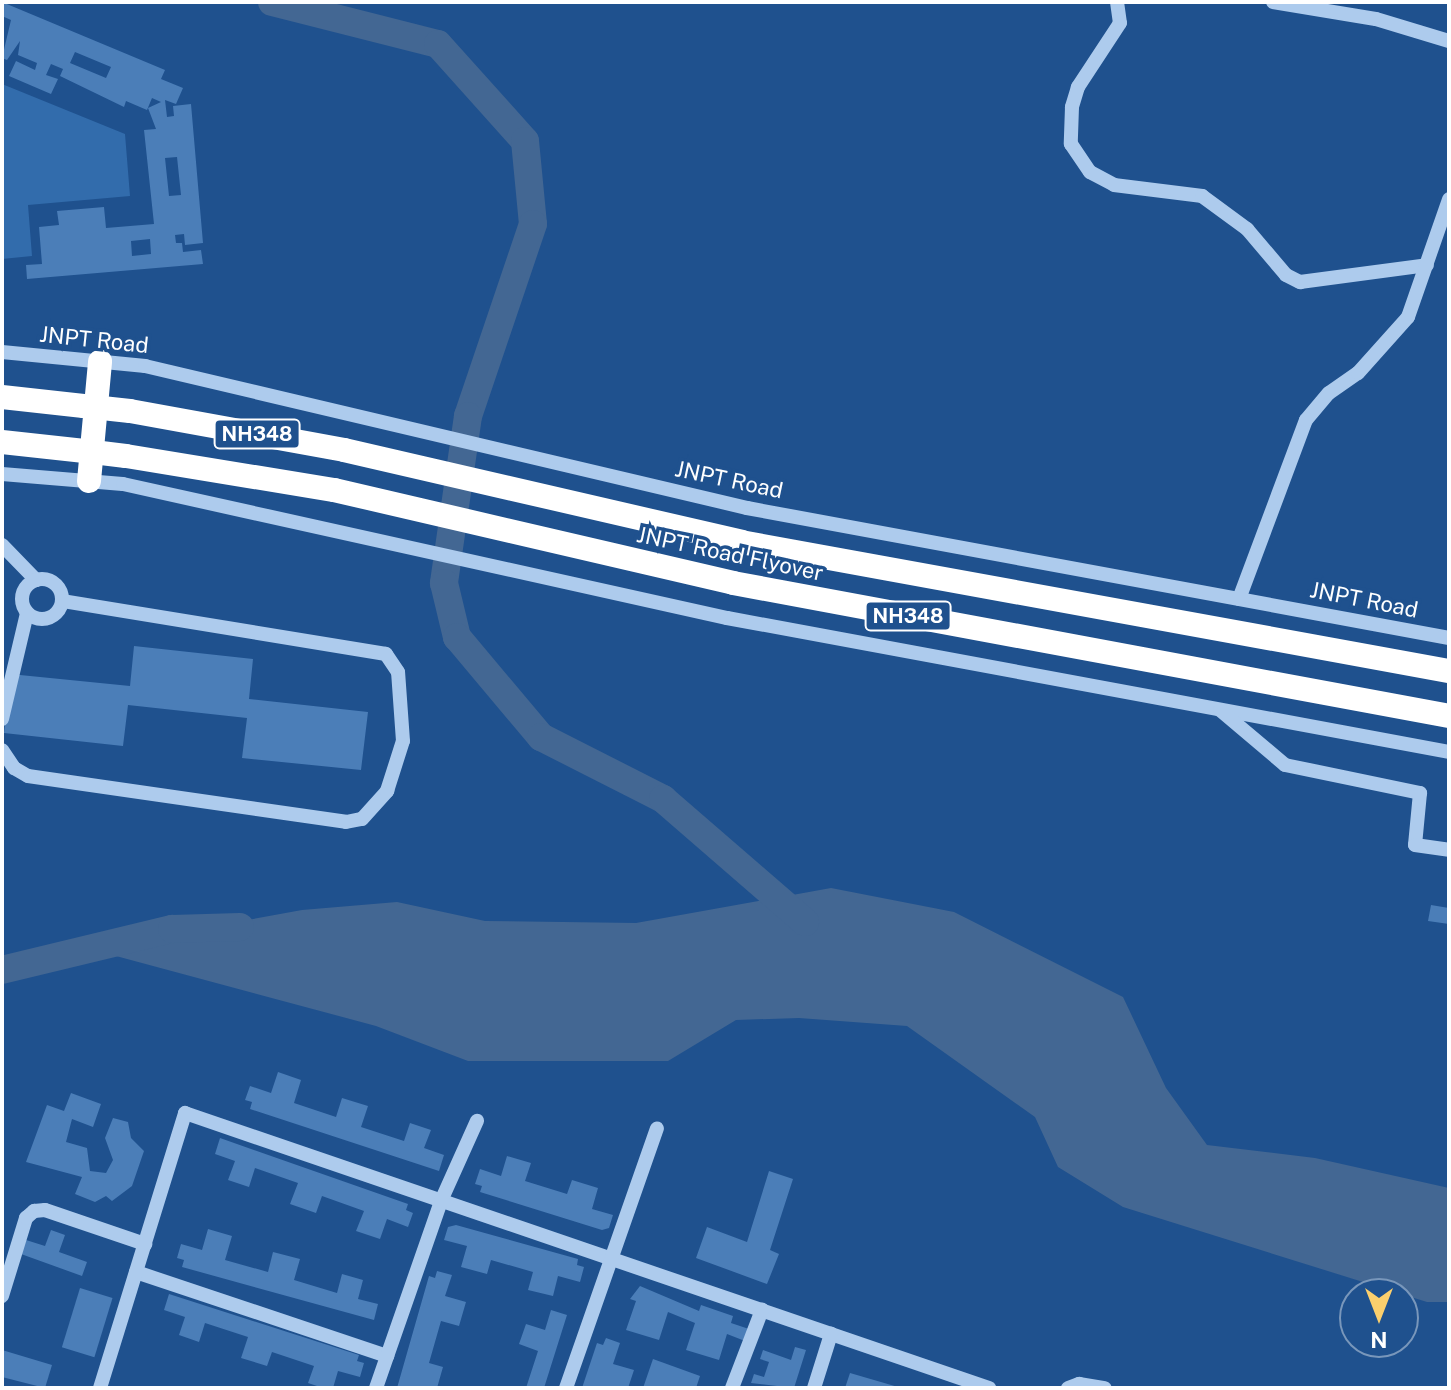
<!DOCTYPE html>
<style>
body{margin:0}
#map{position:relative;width:1451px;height:1390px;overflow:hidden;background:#1f518e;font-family:"Public Sans",sans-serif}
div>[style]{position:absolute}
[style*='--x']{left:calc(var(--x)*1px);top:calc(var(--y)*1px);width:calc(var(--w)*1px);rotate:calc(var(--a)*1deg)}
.green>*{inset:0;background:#326cac}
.water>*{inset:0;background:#436793}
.river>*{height:28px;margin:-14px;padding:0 14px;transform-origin:14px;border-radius:14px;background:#436793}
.building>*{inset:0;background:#4b7eb8;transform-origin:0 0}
.minor>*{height:14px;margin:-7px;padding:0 7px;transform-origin:7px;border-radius:7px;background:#adcbed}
.minor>.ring{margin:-7px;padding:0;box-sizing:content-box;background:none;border:14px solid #adcbed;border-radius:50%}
.highway>*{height:24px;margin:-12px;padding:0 12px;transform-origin:12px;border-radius:12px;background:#fff}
.highway-bridge>*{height:24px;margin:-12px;padding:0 12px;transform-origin:12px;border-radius:12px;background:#fff}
span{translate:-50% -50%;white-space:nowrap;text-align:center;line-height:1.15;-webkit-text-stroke:7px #1f518e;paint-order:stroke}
.shield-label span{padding:2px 6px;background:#1f518e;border:2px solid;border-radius:6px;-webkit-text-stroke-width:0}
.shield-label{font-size:20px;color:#fff;font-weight:700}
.street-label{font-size:22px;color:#fff}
.frame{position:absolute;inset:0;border:4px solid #fff;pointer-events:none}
.north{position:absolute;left:1339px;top:1278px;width:80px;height:80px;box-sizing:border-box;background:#1f518e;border:2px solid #7997bb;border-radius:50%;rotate:180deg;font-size:22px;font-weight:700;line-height:32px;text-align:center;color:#fff}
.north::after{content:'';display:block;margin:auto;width:28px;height:36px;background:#fbcf6d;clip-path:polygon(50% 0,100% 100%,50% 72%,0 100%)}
</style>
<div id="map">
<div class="green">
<i style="clip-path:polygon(2px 84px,125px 134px,130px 196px,28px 205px,32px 256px,2px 259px)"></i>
</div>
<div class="water">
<i style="clip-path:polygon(831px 888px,954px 912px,1123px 997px,1166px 1088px,1207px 1145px,1315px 1158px,1449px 1188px,1449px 1302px,1427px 1302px,1123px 1207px,1058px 1167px,1035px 1117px,907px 1026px,799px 1018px,736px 1020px,668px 1061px,468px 1061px,376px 1026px,90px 949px,302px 910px,397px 902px,485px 921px,636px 923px)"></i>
</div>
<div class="river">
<i style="--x:272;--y:2;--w:171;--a:14.2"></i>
<i style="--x:438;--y:44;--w:130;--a:48.1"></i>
<i style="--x:525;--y:141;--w:83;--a:84.5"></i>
<i style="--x:533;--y:224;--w:203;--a:108.7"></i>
<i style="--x:468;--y:416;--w:169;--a:98.2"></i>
<i style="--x:444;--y:583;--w:56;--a:76.5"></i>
<i style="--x:457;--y:637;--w:131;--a:50"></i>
<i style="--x:541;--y:737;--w:137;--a:26.9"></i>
<i style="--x:663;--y:799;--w:188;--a:40.9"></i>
<i style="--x:2;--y:970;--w:175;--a:-13.6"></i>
<i style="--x:172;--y:929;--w:68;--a:-1.7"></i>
</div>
<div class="building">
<i style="clip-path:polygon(evenodd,2px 2px,165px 70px,161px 79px,183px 88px,176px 104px,165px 100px,167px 117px,174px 116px,173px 106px,191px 104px,203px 243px,185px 245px,184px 234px,175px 235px,176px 243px,182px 243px,183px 252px,201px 250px,203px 264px,27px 279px,26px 265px,42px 264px,39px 227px,59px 225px,57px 211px,104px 207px,106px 228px,154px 224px,144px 130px,156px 129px,148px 108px,161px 102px,152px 98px,147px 110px,126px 101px,124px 107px,60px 76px,63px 69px,51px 64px,46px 75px,58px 79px,51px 94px,9px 76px,16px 61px,35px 70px,37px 63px,18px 55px,20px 41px,7px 60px,2px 58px,11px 20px,2px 16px,2px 2px,75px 52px,111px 67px,106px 78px,70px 63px,75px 52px,2px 2px,177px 157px,181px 195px,169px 196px,165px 158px,177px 157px,2px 2px,150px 239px,151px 254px,132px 256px,131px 241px,150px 239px)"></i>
<i style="clip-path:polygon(134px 646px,253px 659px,249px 699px,368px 712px,361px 770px,242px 758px,247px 718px,128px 705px,123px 746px,4px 733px,10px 674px,130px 686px)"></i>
<i style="clip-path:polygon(1431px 905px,1449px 908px,1449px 924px,1428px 921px)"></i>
<i style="clip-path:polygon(278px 1072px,301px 1080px,294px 1103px,336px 1117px,342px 1098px,368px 1106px,361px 1127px,404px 1141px,410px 1123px,431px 1130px,424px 1148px,444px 1155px,439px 1171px,250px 1109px,252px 1102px,245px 1100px,250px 1086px,271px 1093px)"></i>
<i style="clip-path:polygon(71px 1093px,101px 1104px,93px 1127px,72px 1119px,66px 1142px,87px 1148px,90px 1171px,106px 1173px,113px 1160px,105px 1138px,113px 1118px,128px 1122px,131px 1138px,144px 1151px,132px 1186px,112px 1201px,106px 1196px,95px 1202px,75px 1194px,82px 1177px,26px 1162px,47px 1105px,64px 1111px)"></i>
<i style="clip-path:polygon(220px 1138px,408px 1204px,406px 1210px,413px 1213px,408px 1227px,387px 1219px,380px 1239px,356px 1231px,364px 1211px,322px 1196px,316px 1213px,290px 1204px,298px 1183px,255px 1168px,249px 1187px,228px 1180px,235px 1161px,215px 1154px)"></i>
<i style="clip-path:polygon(507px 1156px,531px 1163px,525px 1181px,567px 1194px,572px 1180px,598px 1188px,592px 1209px,613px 1215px,609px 1228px,602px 1230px,480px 1192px,482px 1186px,475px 1184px,480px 1169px,501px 1176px)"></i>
<i style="clip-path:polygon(769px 1171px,793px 1179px,770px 1250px,779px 1254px,767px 1284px,696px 1258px,707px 1227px,747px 1242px)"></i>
<i style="clip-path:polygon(456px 1225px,578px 1259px,577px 1265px,584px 1267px,580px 1282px,558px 1276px,553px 1296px,528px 1290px,533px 1272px,491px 1260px,487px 1274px,461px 1267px,467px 1246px,444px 1240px,448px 1227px)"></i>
<i style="clip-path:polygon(208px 1229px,232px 1236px,225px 1260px,268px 1272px,273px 1252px,300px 1259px,294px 1280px,337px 1293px,342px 1274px,363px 1280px,358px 1299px,378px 1304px,374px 1320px,182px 1267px,184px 1260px,177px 1258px,181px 1244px,202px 1250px)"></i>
<i style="clip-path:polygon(51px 1230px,65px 1235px,59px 1252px,87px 1262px,82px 1276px,21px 1254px,26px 1240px,45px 1246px)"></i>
<i style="clip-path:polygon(437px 1271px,452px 1275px,445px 1296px,466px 1302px,459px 1326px,441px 1321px,429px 1363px,443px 1367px,437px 1388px,397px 1388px,429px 1276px,435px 1278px)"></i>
<i style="clip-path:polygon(640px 1286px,699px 1311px,701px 1305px,733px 1316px,731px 1323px,749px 1329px,745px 1341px,727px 1334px,719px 1360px,686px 1350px,695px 1323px,668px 1312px,659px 1340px,626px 1330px,636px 1301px,630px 1299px)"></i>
<i style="left:80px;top:1288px;width:34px;height:62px;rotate:17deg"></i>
<i style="clip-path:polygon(169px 1294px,359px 1355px,357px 1361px,364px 1363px,360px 1377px,338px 1371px,333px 1388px,323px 1388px,308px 1383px,314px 1366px,272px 1352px,267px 1366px,241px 1358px,248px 1337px,205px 1323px,199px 1342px,179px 1335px,185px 1317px,164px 1310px)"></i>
<i style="clip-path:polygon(551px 1310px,567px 1315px,544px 1388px,526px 1388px,538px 1351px,519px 1344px,526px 1324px,545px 1330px)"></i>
<i style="clip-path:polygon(606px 1338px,620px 1343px,613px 1364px,634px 1370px,628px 1388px,582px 1388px,597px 1343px,603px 1345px)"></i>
<i style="clip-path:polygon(795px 1347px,806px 1350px,794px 1388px,751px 1383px,754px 1374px,764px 1377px,769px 1362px,760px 1359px,763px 1350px,791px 1360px)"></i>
<i style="clip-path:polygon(2px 1350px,52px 1365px,45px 1388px,2px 1377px)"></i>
<i style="clip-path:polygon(653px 1359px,700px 1376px,696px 1388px,643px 1388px)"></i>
<i style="clip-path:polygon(850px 1373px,898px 1387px,898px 1388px,845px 1388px)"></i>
</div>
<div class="minor">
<i style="--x:1117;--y:2;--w:21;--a:82"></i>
<i style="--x:1120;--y:23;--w:77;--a:123.3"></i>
<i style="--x:1078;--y:87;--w:21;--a:107"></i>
<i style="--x:1072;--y:107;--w:37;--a:92"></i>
<i style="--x:1071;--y:144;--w:34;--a:56"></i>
<i style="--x:1090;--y:172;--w:27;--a:28"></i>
<i style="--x:1114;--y:185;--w:89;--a:7.1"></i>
<i style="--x:1202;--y:196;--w:56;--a:36.3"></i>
<i style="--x:1247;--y:229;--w:60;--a:49.7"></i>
<i style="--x:1286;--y:275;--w:16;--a:27"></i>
<i style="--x:1300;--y:282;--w:128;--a:-7.6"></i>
<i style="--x:1273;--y:2;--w:104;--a:9.4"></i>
<i style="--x:1376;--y:19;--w:76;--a:16.8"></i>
<i style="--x:2;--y:352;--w:144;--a:5.6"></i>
<i style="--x:145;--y:366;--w:619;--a:13.27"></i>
<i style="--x:747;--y:508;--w:714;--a:10.49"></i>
<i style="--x:2;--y:474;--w:121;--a:4.7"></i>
<i style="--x:123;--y:484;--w:619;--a:12.51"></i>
<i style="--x:727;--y:618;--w:734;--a:10.51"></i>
<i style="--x:2;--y:545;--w:49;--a:45.8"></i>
<i class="ring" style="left:22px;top:579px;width:26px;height:26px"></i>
<i style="--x:1239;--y:599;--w:191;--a:-69.5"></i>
<i style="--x:1306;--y:420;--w:35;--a:-50"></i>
<i style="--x:1329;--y:393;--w:35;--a:-35"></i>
<i style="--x:1358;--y:373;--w:75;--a:-48.2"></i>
<i style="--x:1408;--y:317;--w:125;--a:-70.8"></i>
<i style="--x:1220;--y:710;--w:85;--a:40.2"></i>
<i style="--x:1285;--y:765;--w:138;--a:11.7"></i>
<i style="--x:1420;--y:793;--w:52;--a:95.5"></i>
<i style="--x:1415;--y:845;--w:34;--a:8"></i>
<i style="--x:2;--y:719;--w:109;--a:-76.7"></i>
<i style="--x:2;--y:750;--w:22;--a:56"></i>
<i style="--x:14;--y:768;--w:16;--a:30"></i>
<i style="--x:28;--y:776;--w:321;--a:8.2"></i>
<i style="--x:346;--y:822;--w:16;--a:-11"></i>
<i style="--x:362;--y:819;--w:38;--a:-48"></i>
<i style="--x:387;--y:791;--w:52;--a:-72.3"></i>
<i style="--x:403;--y:741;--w:69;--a:-94.1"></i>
<i style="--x:398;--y:672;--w:22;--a:-124"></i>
<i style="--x:386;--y:654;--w:327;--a:-170.7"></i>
<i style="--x:136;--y:1272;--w:265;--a:18.5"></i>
<i style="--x:2;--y:1296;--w:82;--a:-72.9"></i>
<i style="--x:26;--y:1218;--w:11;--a:-41"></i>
<i style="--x:34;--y:1211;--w:11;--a:-5"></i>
<i style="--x:45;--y:1210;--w:106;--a:18.8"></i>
<i style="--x:100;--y:1388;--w:288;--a:-72.8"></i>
<i style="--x:185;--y:1113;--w:850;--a:18.88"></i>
<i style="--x:376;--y:1388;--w:198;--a:-70.8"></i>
<i style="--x:441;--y:1201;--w:88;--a:-65.8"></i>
<i style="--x:566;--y:1388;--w:275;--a:-70.7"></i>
<i style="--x:732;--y:1388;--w:84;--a:-69"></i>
<i style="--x:814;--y:1388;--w:57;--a:-72.5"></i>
<i style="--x:1068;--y:1388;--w:12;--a:-20"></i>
<i style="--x:1079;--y:1384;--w:26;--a:9"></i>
</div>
<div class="highway">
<i style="--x:2;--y:397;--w:82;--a:6.3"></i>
<i style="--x:130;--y:411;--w:218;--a:10.3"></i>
<i style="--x:344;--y:450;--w:408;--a:13"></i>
<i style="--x:741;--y:542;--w:720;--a:10.33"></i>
<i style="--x:2;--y:442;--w:83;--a:6.2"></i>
<i style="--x:126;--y:456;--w:211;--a:9.3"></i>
<i style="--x:334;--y:490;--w:410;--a:13.1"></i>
<i style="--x:733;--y:583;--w:728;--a:10.52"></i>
<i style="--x:89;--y:481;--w:120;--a:-84.7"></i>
</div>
<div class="highway-bridge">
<i style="--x:84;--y:406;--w:46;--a:6.2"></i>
<i style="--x:85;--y:451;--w:41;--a:7"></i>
</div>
<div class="shield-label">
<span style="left:257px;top:434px">NH348</span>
<span style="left:908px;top:616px">NH348</span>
</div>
<div class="street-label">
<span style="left:94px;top:340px;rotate:6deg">JNPT Road</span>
<span style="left:729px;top:480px;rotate:12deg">JNPT Road</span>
<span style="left:730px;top:554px;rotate:12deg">JNPT Road Flyover</span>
<span style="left:1364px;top:600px;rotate:11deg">JNPT Road</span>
</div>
<div class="frame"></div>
<div class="north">N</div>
</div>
